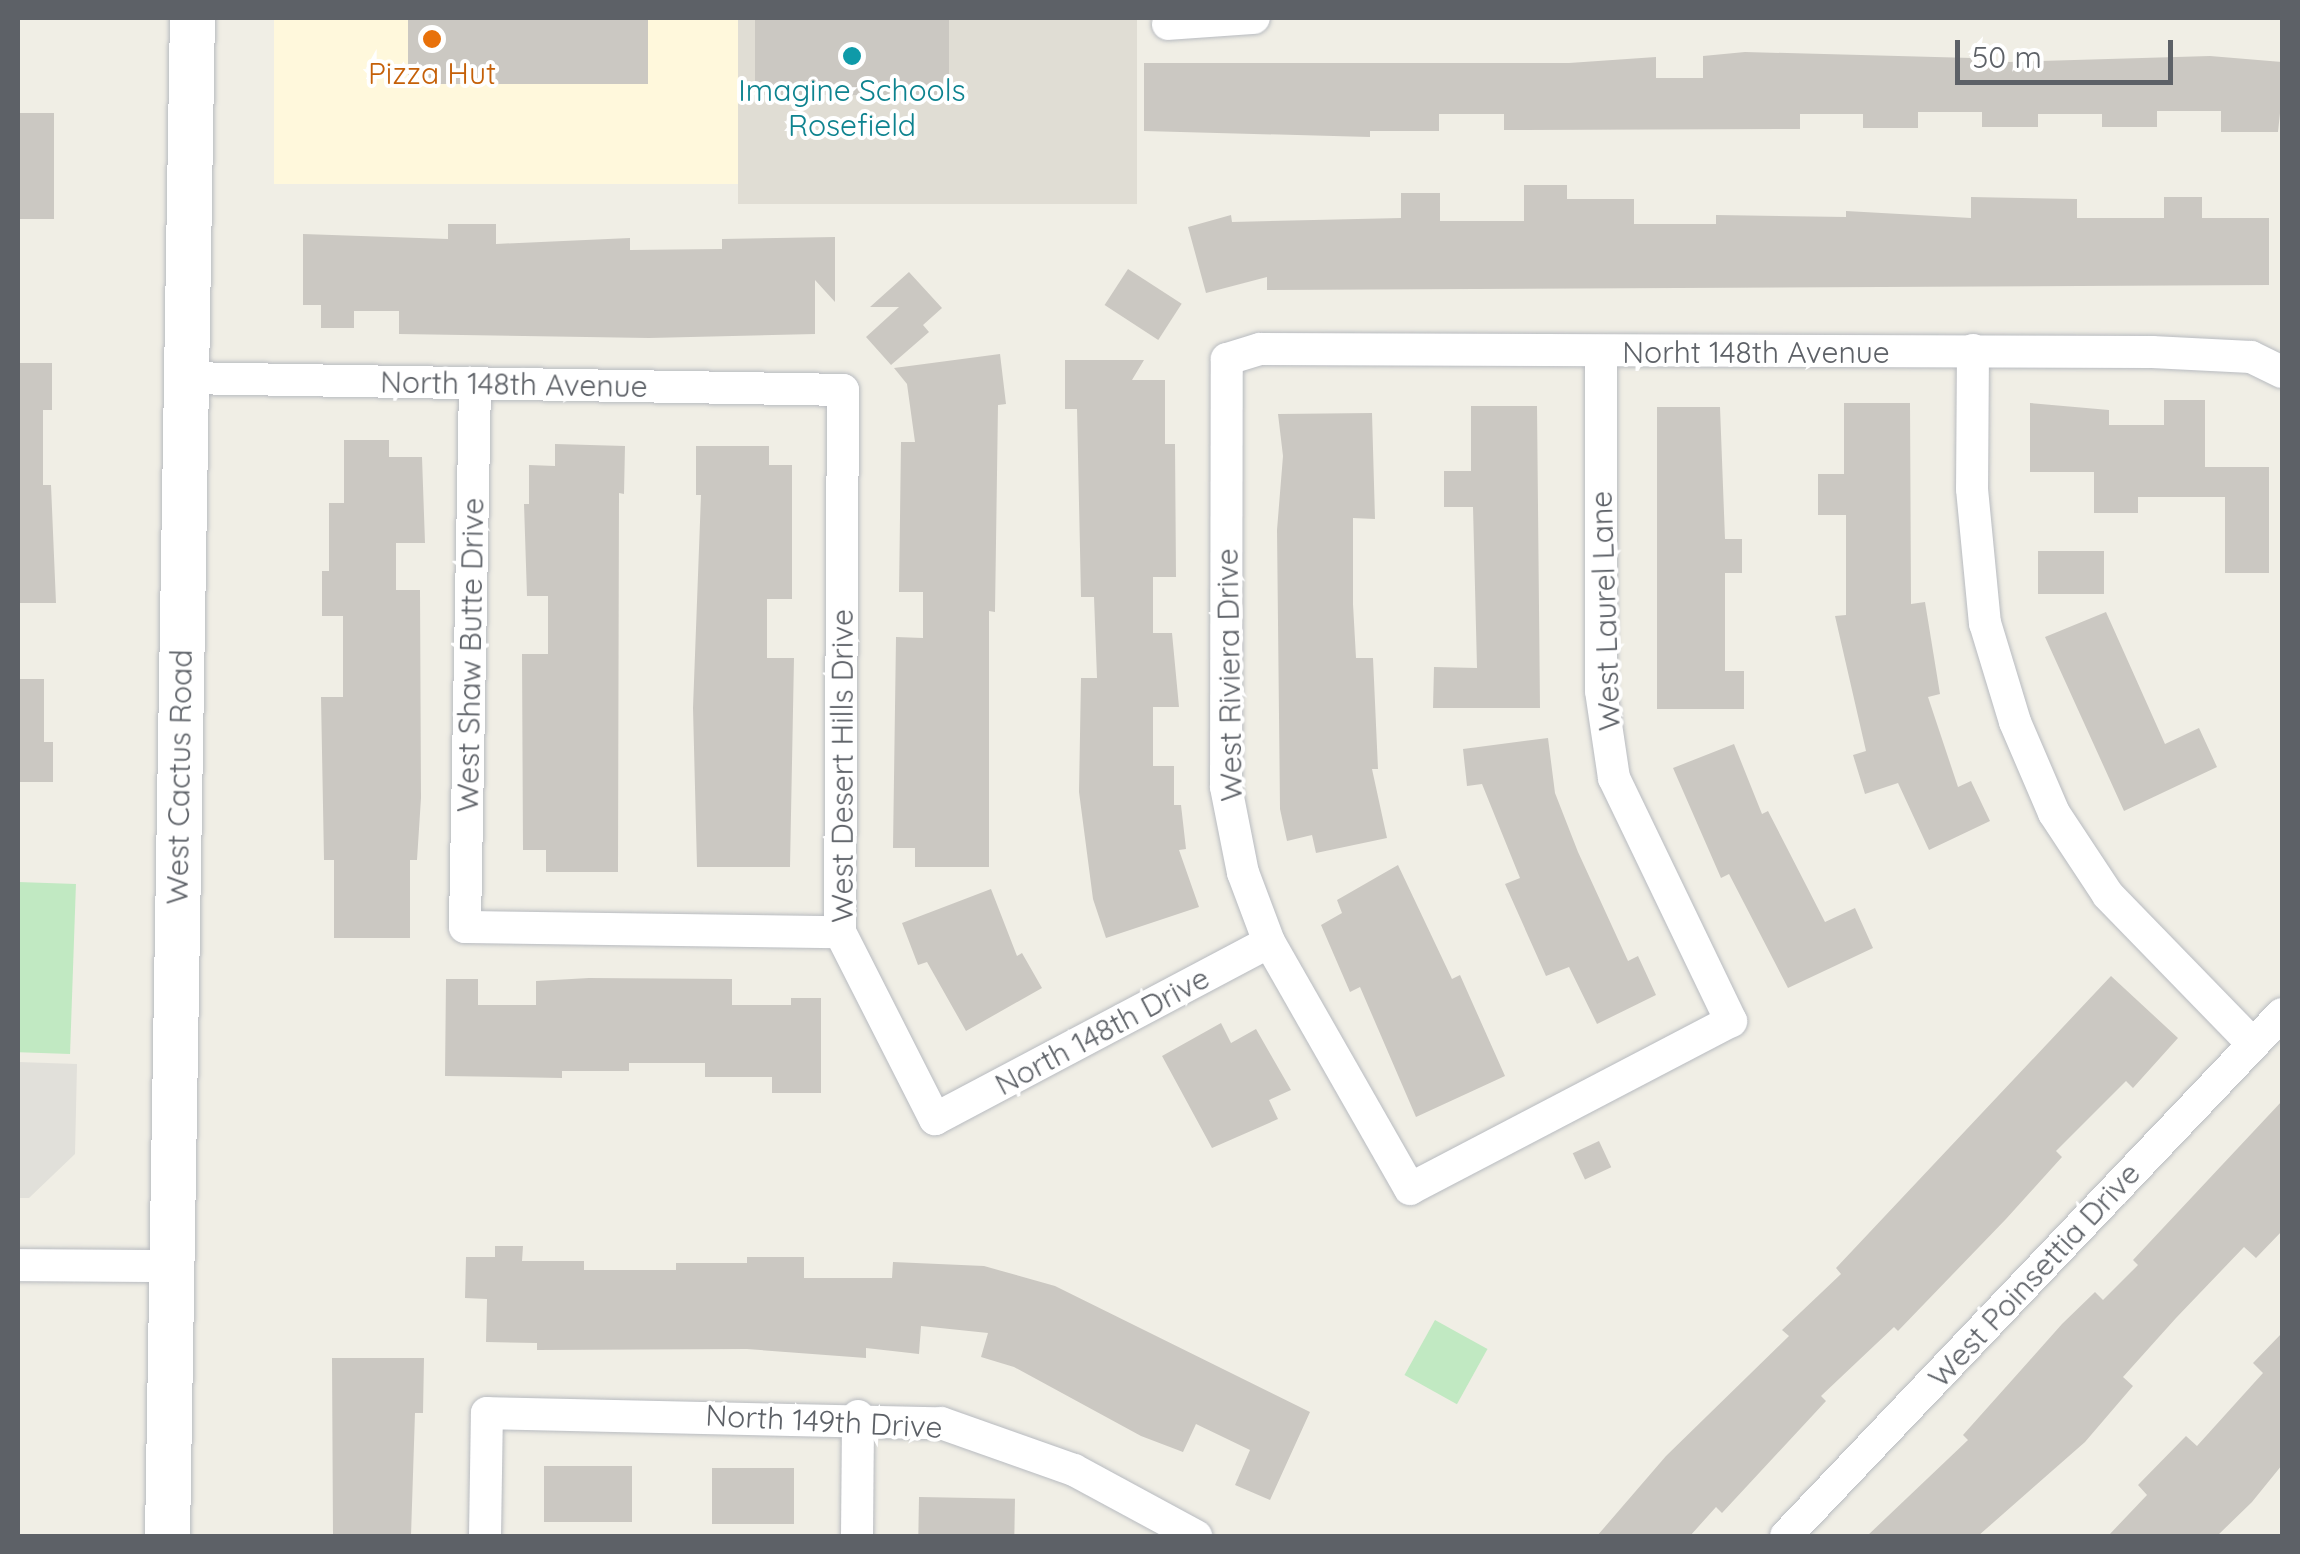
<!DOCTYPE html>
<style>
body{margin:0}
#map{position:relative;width:2300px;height:1554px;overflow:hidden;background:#f0eee5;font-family:Quicksand,sans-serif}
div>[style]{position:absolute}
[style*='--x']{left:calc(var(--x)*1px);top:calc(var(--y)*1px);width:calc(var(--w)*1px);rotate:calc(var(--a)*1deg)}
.commercial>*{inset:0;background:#fff8dc;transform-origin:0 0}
.industrial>*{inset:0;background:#e1e0da}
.education>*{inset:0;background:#e0ddd4;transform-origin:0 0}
.green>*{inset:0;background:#c1e9c2;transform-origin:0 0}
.building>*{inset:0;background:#cbc8c2;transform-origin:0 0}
.roads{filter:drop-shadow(0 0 2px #b8bbc0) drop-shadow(0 0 2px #b8bbc0)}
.street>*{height:32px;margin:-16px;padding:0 16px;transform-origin:16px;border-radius:16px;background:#fff}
.secondary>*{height:45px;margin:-22.5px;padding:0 22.5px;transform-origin:22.5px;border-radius:22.5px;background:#fff}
.dots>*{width:28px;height:28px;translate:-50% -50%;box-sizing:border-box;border:5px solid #fff;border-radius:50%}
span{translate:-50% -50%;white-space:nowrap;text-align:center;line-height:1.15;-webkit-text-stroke:8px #fff;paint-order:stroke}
.food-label{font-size:30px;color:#c56008}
.culture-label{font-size:30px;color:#0d838f}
.street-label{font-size:30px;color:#5d6167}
.frame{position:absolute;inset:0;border:20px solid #5d6167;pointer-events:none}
.scale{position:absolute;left:1955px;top:40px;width:218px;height:45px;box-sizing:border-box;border:5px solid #5d6167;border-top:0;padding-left:12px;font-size:30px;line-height:35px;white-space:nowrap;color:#5d6167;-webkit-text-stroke:8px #fff;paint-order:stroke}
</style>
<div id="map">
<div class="commercial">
<i style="left:274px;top:18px;width:464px;height:166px"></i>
</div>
<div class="industrial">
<i style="clip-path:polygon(18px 1062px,77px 1064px,75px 1154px,29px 1198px,18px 1198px)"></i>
</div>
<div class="education">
<i style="left:738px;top:18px;width:399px;height:186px"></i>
</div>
<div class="green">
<i style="left:18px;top:882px;width:58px;height:170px;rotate:2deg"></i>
<i style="left:1435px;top:1320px;width:60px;height:63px;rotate:29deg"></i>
</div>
<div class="building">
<i style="left:408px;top:18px;width:240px;height:66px"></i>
<i style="left:755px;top:18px;width:194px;height:77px"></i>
<i style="clip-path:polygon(1745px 52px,1972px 58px,1972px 63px,2210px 56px,2282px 62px,2282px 94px,2278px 132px,2221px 132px,2221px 111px,2157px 111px,2157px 127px,2102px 127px,2102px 114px,2038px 114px,2038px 127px,1982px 127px,1982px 112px,1918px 112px,1918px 128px,1863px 128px,1863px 114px,1800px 114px,1800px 129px,1504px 130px,1504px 114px,1439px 114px,1439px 131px,1370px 131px,1370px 137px,1144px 131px,1144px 63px,1569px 63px,1656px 57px,1656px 78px,1703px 78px,1703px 56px)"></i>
<i style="left:18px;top:113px;width:36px;height:106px"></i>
<i style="clip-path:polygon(1524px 185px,1567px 185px,1567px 199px,1634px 199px,1634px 224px,1716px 224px,1716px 215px,1846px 217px,1846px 211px,1971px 218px,1971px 197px,2077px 199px,2077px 218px,2164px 218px,2164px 197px,2202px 197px,2202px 218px,2269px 218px,2269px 285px,1267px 290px,1267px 277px,1206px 293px,1188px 227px,1231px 215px,1232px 222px,1401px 218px,1401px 193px,1440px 193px,1440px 221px,1524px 221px)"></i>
<i style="clip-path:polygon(448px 224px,496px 224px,496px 244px,630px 238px,630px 250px,722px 249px,722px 239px,835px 237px,835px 302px,815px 280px,815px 334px,649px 338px,399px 334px,399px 311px,354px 311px,354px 328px,321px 328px,321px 305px,303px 305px,303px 234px,448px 239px)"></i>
<i style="left:1128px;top:269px;width:64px;height:43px;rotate:33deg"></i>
<i style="clip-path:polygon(909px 272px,942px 308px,923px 325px,929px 332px,891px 365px,866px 337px,899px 307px,870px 307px)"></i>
<i style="clip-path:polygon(1000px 354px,1006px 404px,998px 405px,995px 612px,989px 611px,989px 867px,915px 867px,915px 848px,893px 848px,896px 637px,923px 638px,923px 592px,899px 592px,901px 442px,915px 442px,907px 384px,894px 368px)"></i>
<i style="clip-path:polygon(1065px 360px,1144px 360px,1132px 380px,1165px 380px,1165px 444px,1175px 444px,1176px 577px,1153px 577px,1153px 633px,1172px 633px,1179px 707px,1153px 707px,1153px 766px,1174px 766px,1174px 805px,1181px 805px,1186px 849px,1179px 850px,1199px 907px,1106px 938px,1093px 899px,1079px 792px,1081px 678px,1097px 678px,1094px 597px,1081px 597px,1077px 409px,1065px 409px)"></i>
<i style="clip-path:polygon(18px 363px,52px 363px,52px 410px,43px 410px,43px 485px,51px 485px,56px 603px,18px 603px)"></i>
<i style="clip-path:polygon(2164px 400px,2205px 400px,2205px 467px,2269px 467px,2269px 573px,2225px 573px,2225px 497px,2138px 497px,2138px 513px,2094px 513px,2094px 472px,2030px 472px,2030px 403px,2109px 410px,2109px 425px,2164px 425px)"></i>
<i style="clip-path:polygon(1844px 403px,1910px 403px,1911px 604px,1925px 602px,1940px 694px,1928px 697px,1958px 787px,1971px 781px,1990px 821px,1929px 850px,1898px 783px,1865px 794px,1853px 755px,1866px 751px,1835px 616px,1846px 615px,1846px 515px,1818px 515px,1818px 474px,1844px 474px)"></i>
<i style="clip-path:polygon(1471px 406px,1537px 406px,1540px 708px,1433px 708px,1434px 667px,1477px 668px,1473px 507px,1444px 507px,1444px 471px,1471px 471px)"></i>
<i style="clip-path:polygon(1657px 407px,1720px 407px,1725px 539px,1742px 539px,1742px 573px,1725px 573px,1725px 671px,1744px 671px,1744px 709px,1657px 709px)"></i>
<i style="clip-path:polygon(1372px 413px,1375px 519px,1353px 518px,1353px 604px,1356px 658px,1373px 658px,1378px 769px,1372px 769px,1387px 838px,1316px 853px,1312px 835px,1287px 841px,1280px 809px,1277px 530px,1283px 456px,1278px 414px)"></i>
<i style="clip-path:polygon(344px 440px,389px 440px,389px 457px,422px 457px,425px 543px,396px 543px,396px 590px,420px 590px,421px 798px,417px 860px,410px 860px,410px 938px,334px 938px,334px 860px,324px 860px,321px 697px,343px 697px,343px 616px,322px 616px,322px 571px,329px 571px,329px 503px,344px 503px)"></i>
<i style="clip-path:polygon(555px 444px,625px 446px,624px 494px,619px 493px,618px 872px,546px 872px,546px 850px,523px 850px,522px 654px,548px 654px,548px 596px,527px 596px,524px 504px,529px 504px,529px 465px,555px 466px)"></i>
<i style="clip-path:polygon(696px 446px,769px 446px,769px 465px,792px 465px,792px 599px,767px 599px,767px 658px,794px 658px,790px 867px,697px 867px,693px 708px,701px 495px,696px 495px)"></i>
<i style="left:2038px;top:551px;width:66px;height:43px"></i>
<i style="clip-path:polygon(2106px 612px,2165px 744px,2199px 728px,2217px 767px,2124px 811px,2045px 637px)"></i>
<i style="clip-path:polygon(18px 679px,44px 679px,44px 742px,53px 742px,53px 782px,18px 782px)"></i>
<i style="clip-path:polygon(1548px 738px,1555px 793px,1578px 852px,1628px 961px,1638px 956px,1656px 995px,1597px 1024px,1569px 967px,1546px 976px,1505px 884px,1520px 878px,1482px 784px,1467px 786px,1463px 749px)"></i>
<i style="clip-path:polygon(1734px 744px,1762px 814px,1768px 811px,1825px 922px,1855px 908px,1873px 948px,1788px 988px,1729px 874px,1721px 878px,1673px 768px)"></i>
<i style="clip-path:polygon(1398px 865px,1452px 979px,1460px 975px,1505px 1076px,1416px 1117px,1360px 987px,1350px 992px,1321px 925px,1342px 913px,1337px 900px)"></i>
<i style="clip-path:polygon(991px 889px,1017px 956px,1022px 953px,1042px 988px,966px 1031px,927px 962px,918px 965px,902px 923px)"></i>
<i style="clip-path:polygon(2111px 976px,2178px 1038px,2133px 1088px,2126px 1081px,2056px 1151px,2062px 1157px,2006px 1219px,1898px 1331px,1894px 1327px,1821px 1396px,1826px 1401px,1722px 1513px,1716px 1507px,1690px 1536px,1597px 1536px,1666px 1456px,1789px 1336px,1782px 1330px,1841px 1274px,1836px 1268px)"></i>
<i style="clip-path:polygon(589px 978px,732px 979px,732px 1005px,791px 1005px,791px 998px,821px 998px,821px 1093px,772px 1093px,772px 1077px,705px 1077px,705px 1063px,629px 1063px,629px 1071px,562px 1071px,562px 1078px,445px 1076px,446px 979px,478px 979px,478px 1005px,536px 1005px,536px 981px)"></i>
<i style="clip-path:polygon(1221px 1023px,1231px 1043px,1256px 1029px,1291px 1090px,1269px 1100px,1278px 1119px,1212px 1148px,1162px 1056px)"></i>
<i style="clip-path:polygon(2282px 1101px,2282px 1231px,2256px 1258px,2244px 1247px,2176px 1318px,2123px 1377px,2133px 1386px,2085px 1442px,1978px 1536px,1867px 1536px,1968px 1440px,1963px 1435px,2062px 1324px,2095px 1292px,2103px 1300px,2138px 1265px,2133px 1260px)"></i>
<i style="left:1599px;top:1141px;width:29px;height:29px;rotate:65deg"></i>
<i style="clip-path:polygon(495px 1246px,523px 1246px,522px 1261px,584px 1261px,584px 1270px,676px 1270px,676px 1263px,747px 1263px,747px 1257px,804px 1257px,804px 1278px,892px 1278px,893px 1262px,984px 1266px,1055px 1286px,1310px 1412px,1270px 1500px,1235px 1485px,1250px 1450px,1196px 1424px,1183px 1452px,1141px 1436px,1014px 1367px,981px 1357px,988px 1333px,921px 1326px,919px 1354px,866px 1348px,866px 1358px,747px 1349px,537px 1350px,537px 1343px,486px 1342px,487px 1299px,465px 1298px,466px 1257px,495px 1257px)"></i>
<i style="clip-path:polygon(2282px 1333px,2282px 1465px,2252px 1502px,2217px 1536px,2108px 1536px,2147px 1495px,2138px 1485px,2186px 1436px,2197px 1446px,2263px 1373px,2253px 1363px)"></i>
<i style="clip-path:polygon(332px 1358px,424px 1358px,423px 1413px,415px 1413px,411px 1536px,333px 1536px)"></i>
<i style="left:544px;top:1466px;width:88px;height:56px"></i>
<i style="left:712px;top:1468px;width:82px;height:56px"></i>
<i style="left:919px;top:1497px;width:96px;height:39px;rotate:1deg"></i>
</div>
<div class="roads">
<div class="street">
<i style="--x:1168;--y:24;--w:86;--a:-4"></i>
<i style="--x:1973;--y:350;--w:139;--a:90.4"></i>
<i style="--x:1972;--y:489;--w:135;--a:84.5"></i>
<i style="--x:1985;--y:623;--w:103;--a:73.1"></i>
<i style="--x:2015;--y:722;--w:99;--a:66.8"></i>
<i style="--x:2054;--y:813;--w:98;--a:56.6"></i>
<i style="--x:2108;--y:895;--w:208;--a:45.8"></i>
<i style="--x:1601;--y:354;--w:337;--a:90"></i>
<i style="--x:1601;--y:691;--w:88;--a:81.5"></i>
<i style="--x:1614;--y:778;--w:270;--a:64.3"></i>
<i style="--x:1731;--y:1021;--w:362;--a:152.4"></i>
<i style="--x:1410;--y:1189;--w:284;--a:-119.7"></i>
<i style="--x:1269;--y:942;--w:74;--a:-110.6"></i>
<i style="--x:1243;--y:873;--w:88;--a:-101.2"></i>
<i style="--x:1226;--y:787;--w:428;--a:-89.9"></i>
<i style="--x:1227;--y:359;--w:34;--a:-17"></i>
<i style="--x:1260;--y:349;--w:892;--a:0.19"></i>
<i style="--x:2152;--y:352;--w:99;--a:2.9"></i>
<i style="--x:2251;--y:357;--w:34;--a:26"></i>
<i style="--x:185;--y:378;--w:658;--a:1.04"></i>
<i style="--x:843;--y:390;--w:542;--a:90.32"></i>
<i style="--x:840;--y:932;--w:210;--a:63.1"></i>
<i style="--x:935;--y:1119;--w:378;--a:-27.9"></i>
<i style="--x:475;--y:384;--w:543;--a:91.06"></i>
<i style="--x:465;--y:927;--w:375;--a:0.8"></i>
<i style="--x:18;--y:1265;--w:154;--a:0.4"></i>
<i style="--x:485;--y:1536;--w:123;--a:-89.1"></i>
<i style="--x:487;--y:1413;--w:454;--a:1.3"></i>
<i style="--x:941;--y:1423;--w:141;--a:19.5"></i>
<i style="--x:1074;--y:1470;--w:139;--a:28.4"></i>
<i style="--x:857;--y:1536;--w:120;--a:-89.5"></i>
<i style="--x:1786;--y:1536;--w:720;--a:-46.46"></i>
</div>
<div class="secondary">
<i style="--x:167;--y:1536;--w:1518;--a:-89.06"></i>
</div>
</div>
<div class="dots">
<i style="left:432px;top:39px;background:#e8710a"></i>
<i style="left:852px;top:56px;background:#0f9aa8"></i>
</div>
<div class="food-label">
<span style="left:432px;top:73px">Pizza Hut</span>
</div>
<div class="culture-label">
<span style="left:852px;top:107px">Imagine Schools<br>Rosefield</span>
</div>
<div class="street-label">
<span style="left:1756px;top:352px">Norht 148th Avenue</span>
<span style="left:514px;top:384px;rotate:1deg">North 148th Avenue</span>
<span style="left:1605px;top:611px;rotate:-92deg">West Laurel Lane</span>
<span style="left:470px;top:655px;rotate:-89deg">West Shaw Butte Drive</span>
<span style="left:1229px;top:675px;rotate:-91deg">West Riviera Drive</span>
<span style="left:842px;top:766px;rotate:-90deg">West Desert Hills Drive</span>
<span style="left:179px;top:777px;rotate:-89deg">West Cactus Road</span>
<span style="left:1102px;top:1031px;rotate:-28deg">North 148th Drive</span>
<span style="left:2034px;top:1275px;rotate:-47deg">West Poinsettia Drive</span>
<span style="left:824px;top:1421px;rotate:3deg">North 149th Drive</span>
</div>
<div class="frame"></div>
<div class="scale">50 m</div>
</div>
